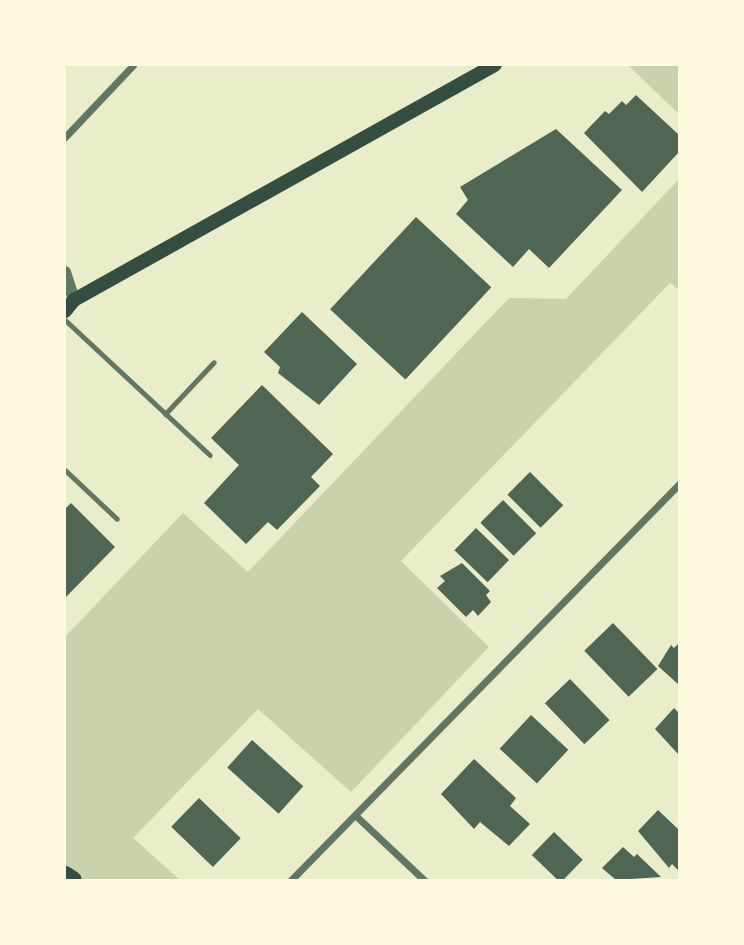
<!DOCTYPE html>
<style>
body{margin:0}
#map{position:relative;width:744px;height:945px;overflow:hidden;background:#e9edc9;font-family:"PT Sans",sans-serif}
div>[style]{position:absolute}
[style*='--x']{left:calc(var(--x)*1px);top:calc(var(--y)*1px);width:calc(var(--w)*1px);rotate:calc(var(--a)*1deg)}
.green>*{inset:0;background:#cad2ad}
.building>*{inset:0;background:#4f6655;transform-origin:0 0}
.service>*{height:5px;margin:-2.5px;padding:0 2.5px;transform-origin:2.5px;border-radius:2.5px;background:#617663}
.minor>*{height:7px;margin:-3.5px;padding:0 3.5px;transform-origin:3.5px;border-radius:3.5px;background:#617663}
.tertiary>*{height:12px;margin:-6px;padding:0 6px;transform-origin:6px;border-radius:6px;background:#617663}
.secondary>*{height:14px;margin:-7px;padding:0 7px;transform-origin:7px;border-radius:7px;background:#344e41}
.primary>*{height:18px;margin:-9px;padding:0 9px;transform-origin:9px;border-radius:9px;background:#344e41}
span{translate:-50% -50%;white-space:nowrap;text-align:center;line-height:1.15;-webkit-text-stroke:6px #fefae0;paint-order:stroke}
.frame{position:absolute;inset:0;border:66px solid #fefae0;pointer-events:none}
</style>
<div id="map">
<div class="green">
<i style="clip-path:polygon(628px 65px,679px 65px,679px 114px)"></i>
<i style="clip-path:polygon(679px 179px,679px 290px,670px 283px,401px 561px,489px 647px,351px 792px,258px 709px,133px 838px,180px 880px,65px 880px,65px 637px,183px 513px,248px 572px,509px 298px,566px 299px)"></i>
</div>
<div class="building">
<i style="clip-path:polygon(636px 95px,679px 135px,679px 152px,642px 192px,584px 133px,605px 111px,609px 114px,622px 101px,626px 105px)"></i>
<i style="clip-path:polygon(556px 129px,622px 190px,549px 268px,529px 249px,513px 267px,456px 214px,468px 200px,460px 187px)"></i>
<i style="left:416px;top:217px;width:103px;height:126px;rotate:43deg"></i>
<i style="clip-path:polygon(302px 312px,357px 364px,319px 405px,278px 373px,280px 367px,264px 352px)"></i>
<i style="clip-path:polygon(262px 385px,333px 454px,311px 477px,320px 486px,277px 530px,268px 522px,246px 544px,204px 503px,239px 465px,211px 438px)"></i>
<i style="left:530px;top:472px;width:47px;height:32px;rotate:45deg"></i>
<i style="left:503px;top:500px;width:47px;height:32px;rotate:45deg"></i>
<i style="clip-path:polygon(71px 503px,115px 547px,65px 598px,65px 509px)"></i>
<i style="left:476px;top:528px;width:46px;height:31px;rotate:44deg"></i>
<i style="clip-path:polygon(462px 563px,490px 591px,486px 595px,491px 602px,478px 616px,473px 610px,466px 617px,437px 588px,445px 581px,440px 576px)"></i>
<i style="left:613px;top:623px;width:64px;height:40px;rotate:46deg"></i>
<i style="clip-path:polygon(679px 643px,679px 685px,658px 666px,671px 645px,674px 648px)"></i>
<i style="left:570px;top:679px;width:57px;height:35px;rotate:46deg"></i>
<i style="clip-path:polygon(674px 708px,679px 713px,679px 755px,655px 729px)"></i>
<i style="left:531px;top:715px;width:51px;height:46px;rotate:43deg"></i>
<i style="left:252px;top:740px;width:69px;height:37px;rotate:42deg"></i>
<i style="clip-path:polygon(474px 759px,516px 798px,510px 806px,530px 824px,509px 846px,480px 822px,474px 829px,441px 794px)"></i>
<i style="left:199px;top:798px;width:58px;height:40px;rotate:44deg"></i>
<i style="clip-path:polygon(658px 810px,679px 830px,679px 871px,672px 864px,669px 868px,638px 831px)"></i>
<i style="left:554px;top:832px;width:40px;height:32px;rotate:44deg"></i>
<i style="clip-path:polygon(623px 847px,634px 857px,637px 854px,661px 877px,616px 880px,602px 868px)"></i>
</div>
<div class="service">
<i style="--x:65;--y:320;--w:198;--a:43"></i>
<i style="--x:165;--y:414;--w:71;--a:-46.7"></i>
<i style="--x:65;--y:470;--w:71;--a:43.3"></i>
</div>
<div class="minor">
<i style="--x:65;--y:137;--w:99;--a:-46.6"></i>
<i style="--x:355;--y:815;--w:95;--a:43.3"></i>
<i style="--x:291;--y:880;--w:554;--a:-45.58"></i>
</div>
<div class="tertiary">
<i style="--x:65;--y:272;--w:29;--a:72"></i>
</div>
<div class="secondary">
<i style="--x:65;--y:311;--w:14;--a:-51"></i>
<i style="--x:74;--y:300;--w:482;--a:-29.2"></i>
</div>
<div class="primary">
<i style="--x:65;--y:875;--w:9;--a:32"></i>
</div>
<div class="frame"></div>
</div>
